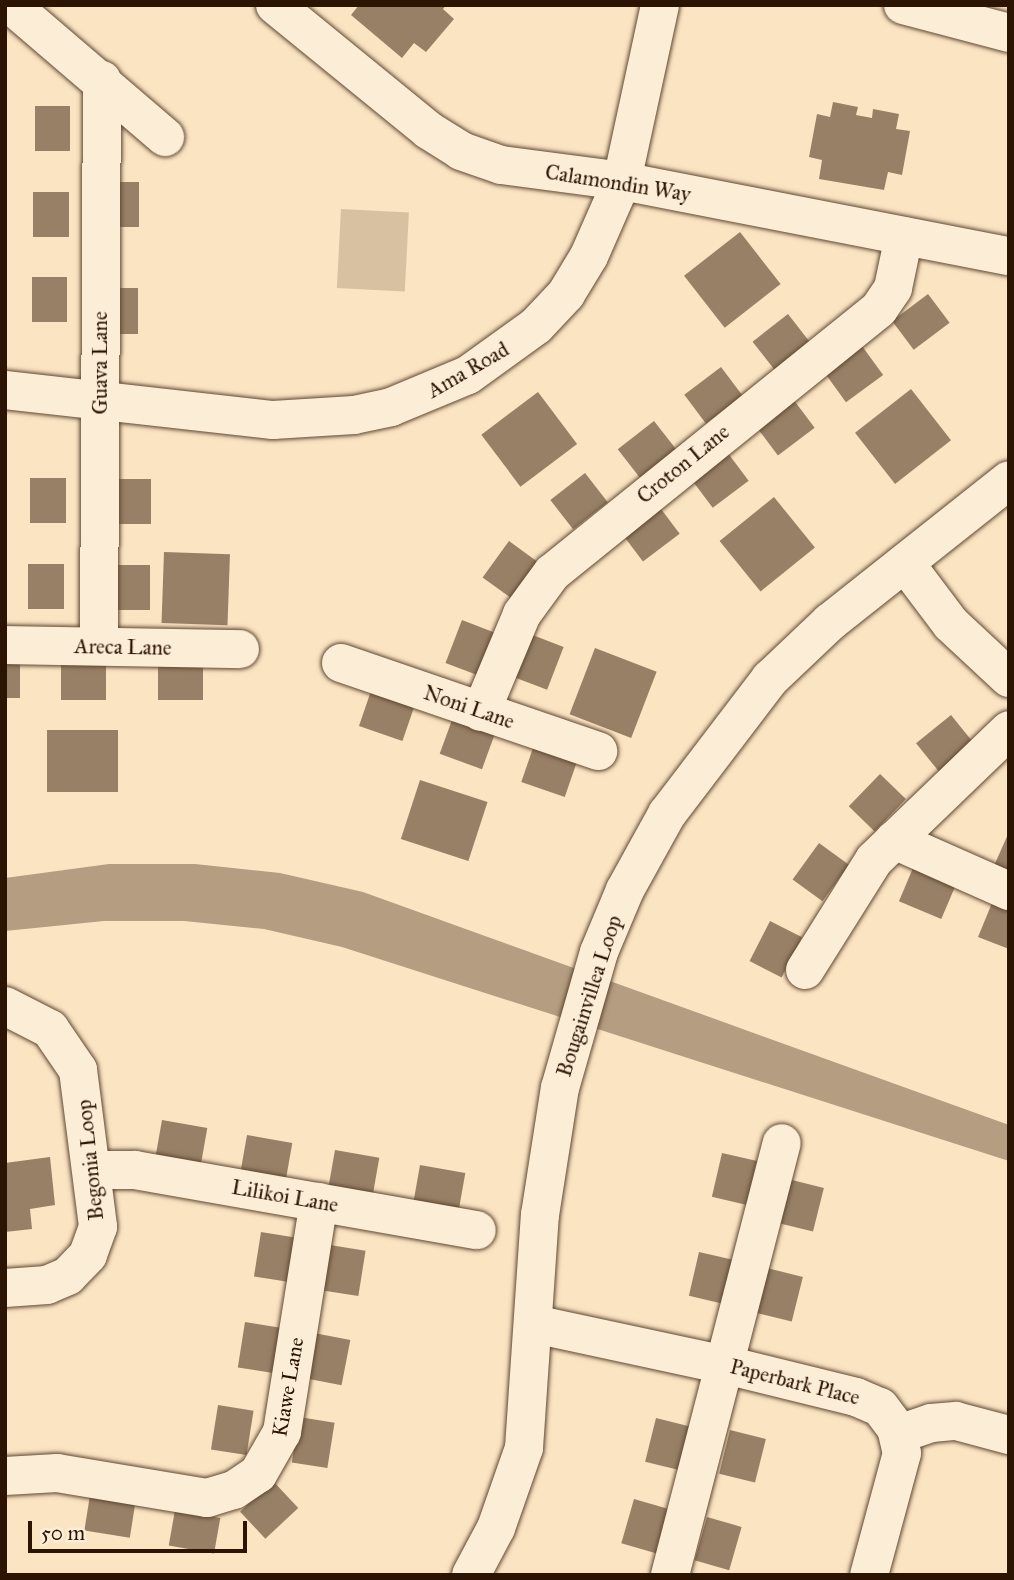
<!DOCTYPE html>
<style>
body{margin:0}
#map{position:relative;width:1014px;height:1580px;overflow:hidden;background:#fbe4c2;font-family:"IM FELL Great Primer",serif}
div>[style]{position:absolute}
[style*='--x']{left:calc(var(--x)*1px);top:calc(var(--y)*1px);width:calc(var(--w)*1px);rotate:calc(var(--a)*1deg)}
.green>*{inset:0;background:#d8c1a1;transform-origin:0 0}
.water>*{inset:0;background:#b49d81}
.building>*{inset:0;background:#978066;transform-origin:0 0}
.roads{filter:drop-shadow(0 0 2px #5f4832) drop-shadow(0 0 2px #5f4832)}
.minor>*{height:38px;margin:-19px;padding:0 19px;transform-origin:19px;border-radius:19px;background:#fcedd7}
span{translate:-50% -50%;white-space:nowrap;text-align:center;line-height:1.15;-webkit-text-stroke:5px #fcedd7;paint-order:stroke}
.street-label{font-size:21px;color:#2b1402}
.frame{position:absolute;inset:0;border:7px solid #2b1402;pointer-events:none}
.scale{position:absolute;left:28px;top:1521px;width:219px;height:32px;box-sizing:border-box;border:4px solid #2b1402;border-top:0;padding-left:9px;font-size:21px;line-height:24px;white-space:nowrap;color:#2b1402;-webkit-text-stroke:5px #fcedd7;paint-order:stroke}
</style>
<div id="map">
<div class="green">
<i style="left:341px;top:209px;width:68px;height:79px;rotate:3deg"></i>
</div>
<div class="water">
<i style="clip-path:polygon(109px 864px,195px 864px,280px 873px,363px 892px,1009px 1125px,1009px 1161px,342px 947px,264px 929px,184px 921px,104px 921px,5px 931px,5px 878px)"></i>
</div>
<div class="building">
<i style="clip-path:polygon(359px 5px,446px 5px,443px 9px,454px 19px,426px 52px,414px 43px,402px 58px,351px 15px)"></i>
<i style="clip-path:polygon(833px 102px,858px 107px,856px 115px,872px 118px,873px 109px,899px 114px,896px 129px,910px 131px,902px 175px,888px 172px,884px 190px,819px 179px,822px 160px,809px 157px,817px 114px,830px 117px)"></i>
<i style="left:35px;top:106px;width:35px;height:45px"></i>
<i style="left:103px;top:182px;width:36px;height:45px"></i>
<i style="left:33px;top:192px;width:36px;height:45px"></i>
<i style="left:740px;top:232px;width:66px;height:71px;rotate:52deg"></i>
<i style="left:32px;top:277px;width:35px;height:45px"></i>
<i style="left:102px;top:288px;width:36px;height:46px"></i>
<i style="left:928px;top:294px;width:36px;height:45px;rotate:53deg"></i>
<i style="left:788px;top:314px;width:37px;height:45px;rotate:52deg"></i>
<i style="left:862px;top:346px;width:36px;height:46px;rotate:54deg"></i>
<i style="left:721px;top:367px;width:36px;height:46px;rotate:53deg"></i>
<i style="left:911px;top:389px;width:65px;height:71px;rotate:52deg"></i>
<i style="left:538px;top:392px;width:65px;height:71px;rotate:53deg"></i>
<i style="left:793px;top:399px;width:36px;height:46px;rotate:53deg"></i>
<i style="left:654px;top:421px;width:36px;height:46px;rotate:52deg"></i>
<i style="left:727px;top:452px;width:36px;height:45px;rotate:53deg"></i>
<i style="left:585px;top:473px;width:37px;height:44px;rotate:52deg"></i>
<i style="left:30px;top:478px;width:36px;height:45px"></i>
<i style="left:151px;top:479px;width:45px;height:36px;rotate:90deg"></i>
<i style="left:774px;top:497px;width:65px;height:70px;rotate:51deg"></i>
<i style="left:658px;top:505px;width:36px;height:46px;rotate:53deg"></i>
<i style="left:509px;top:541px;width:36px;height:45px;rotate:36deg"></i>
<i style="left:164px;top:552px;width:66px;height:71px;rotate:2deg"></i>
<i style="left:28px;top:564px;width:36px;height:45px"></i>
<i style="left:115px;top:565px;width:35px;height:45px"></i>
<i style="left:462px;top:620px;width:36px;height:46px;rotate:21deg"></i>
<i style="left:530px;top:634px;width:36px;height:46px;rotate:21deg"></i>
<i style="left:595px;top:648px;width:66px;height:71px;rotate:21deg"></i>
<i style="left:5px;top:663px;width:15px;height:35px"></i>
<i style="left:61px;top:664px;width:45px;height:36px"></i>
<i style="left:158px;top:665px;width:45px;height:35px"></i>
<i style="left:371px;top:691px;width:46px;height:37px;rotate:19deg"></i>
<i style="left:951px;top:715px;width:36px;height:45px;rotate:51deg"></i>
<i style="left:452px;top:720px;width:45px;height:36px;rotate:20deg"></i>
<i style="left:47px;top:730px;width:71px;height:62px"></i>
<i style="left:533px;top:748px;width:46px;height:36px;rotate:19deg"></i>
<i style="left:880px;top:774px;width:36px;height:45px;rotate:44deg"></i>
<i style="left:420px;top:780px;width:71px;height:62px;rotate:18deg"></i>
<i style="clip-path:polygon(1009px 832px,1009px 874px,993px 868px)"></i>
<i style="left:819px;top:843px;width:37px;height:45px;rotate:36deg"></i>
<i style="left:913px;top:868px;width:46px;height:36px;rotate:23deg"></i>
<i style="clip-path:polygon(992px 903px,1009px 910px,1009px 949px,978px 937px)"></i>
<i style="left:770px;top:921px;width:36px;height:45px;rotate:27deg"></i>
<i style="left:162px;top:1120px;width:46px;height:36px;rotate:10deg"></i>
<i style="left:247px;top:1135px;width:46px;height:36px;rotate:10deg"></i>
<i style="left:335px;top:1150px;width:45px;height:36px;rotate:10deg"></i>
<i style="left:722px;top:1153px;width:36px;height:45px;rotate:13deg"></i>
<i style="clip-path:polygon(50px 1157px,55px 1205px,30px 1209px,32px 1229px,5px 1232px,5px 1163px)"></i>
<i style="left:420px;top:1165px;width:46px;height:37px;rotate:10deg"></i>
<i style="left:788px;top:1179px;width:37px;height:45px;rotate:14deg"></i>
<i style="left:261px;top:1232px;width:36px;height:45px;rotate:9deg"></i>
<i style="left:330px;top:1245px;width:36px;height:46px;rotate:9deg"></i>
<i style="left:699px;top:1252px;width:37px;height:45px;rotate:13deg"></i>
<i style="left:767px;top:1268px;width:37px;height:46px;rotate:14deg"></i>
<i style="left:245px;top:1322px;width:36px;height:46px;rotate:9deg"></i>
<i style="left:314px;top:1333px;width:37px;height:46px;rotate:11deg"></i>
<i style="left:218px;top:1405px;width:36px;height:45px;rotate:9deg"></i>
<i style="left:299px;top:1417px;width:36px;height:46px;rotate:9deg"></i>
<i style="left:656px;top:1418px;width:36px;height:45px;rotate:14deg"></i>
<i style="left:730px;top:1430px;width:37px;height:45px;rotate:14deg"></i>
<i style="left:273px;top:1481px;width:37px;height:45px;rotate:47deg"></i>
<i style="left:90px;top:1495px;width:46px;height:36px;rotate:9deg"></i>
<i style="left:634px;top:1499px;width:36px;height:46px;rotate:16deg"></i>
<i style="left:175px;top:1510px;width:46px;height:36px;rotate:10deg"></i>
<i style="left:707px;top:1517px;width:36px;height:45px;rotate:16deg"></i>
</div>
<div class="roads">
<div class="minor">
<i style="--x:11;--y:5;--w:203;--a:40.6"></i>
<i style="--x:275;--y:5;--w:198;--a:39.2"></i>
<i style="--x:428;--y:130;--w:39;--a:32"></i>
<i style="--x:461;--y:151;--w:42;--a:19.3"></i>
<i style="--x:501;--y:165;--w:122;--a:7.5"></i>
<i style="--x:622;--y:181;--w:394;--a:11"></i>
<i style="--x:903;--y:5;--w:110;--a:14.8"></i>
<i style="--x:5;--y:390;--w:270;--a:6.4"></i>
<i style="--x:273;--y:420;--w:81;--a:-3.5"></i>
<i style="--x:354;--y:415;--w:38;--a:-12"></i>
<i style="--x:391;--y:407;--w:83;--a:-22.6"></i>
<i style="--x:468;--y:375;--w:84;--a:-35.8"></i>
<i style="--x:536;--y:326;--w:44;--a:-46.8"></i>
<i style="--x:566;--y:294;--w:44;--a:-58.8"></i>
<i style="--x:589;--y:256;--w:82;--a:-66.3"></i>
<i style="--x:622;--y:181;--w:180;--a:-77.8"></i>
<i style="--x:905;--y:563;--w:76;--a:53"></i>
<i style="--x:951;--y:624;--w:79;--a:43"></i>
<i style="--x:5;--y:645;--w:235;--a:1"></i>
<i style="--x:99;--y:646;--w:566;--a:-89.7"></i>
<i style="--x:341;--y:663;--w:272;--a:18.9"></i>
<i style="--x:481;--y:712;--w:106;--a:-67.3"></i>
<i style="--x:522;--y:614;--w:51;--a:-53.8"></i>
<i style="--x:552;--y:573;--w:420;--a:-38.9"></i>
<i style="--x:879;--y:309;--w:25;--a:-56"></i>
<i style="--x:893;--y:288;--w:53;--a:-78.1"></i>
<i style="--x:894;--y:840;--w:126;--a:23.9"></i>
<i style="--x:805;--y:970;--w:130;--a:-57.9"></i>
<i style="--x:874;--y:860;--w:187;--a:-43.9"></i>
<i style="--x:5;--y:1006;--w:51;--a:27.1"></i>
<i style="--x:50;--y:1029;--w:50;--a:55.7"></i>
<i style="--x:78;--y:1070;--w:158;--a:82.7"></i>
<i style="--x:98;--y:1227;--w:30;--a:110"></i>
<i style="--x:88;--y:1255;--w:29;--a:134"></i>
<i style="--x:68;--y:1276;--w:23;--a:157"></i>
<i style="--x:47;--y:1285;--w:42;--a:175.9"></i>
<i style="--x:92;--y:1170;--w:43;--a:0"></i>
<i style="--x:135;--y:1170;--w:347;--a:10"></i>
<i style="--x:534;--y:1324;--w:196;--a:12.1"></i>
<i style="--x:726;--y:1365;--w:134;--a:13.8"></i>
<i style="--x:856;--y:1397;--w:26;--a:23"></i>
<i style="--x:880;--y:1407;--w:26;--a:53"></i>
<i style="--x:896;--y:1428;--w:26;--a:77"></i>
<i style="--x:902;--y:1453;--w:126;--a:105.1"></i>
<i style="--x:899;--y:1434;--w:34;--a:-19"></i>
<i style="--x:931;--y:1423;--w:25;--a:-5"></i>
<i style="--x:956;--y:1421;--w:55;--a:14.8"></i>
<i style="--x:5;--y:1476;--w:52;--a:-3.3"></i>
<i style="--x:57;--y:1473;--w:152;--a:9.5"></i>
<i style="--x:207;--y:1498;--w:28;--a:-17"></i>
<i style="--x:234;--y:1490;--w:29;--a:-34"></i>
<i style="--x:258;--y:1474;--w:48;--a:-60.3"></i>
<i style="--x:282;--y:1432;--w:233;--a:-80.9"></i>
<i style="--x:471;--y:1575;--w:53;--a:-62"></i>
<i style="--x:496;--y:1528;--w:85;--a:-70.7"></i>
<i style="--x:524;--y:1448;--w:234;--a:-86.1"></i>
<i style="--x:540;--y:1215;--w:129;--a:-81.1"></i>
<i style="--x:560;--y:1088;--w:141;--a:-74"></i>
<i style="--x:599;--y:952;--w:67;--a:-67.2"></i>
<i style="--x:625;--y:890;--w:87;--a:-61.1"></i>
<i style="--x:667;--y:814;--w:170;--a:-52.7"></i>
<i style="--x:770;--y:679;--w:83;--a:-43.5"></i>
<i style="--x:830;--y:622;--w:228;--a:-38.4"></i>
<i style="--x:670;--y:1575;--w:446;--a:-75.5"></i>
</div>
</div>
<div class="street-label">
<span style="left:618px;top:183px;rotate:9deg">Calamondin Way</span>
<span style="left:100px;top:363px;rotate:-90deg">Guava Lane</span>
<span style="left:468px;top:370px;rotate:-30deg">Ama Road</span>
<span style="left:683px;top:464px;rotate:-39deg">Croton Lane</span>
<span style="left:123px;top:647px;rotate:1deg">Areca Lane</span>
<span style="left:469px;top:707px;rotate:19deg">Noni Lane</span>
<span style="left:589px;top:996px;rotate:-72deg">Bougainvillea Loop</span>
<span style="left:90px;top:1160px;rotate:-96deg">Begonia Loop</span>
<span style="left:285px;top:1196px;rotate:10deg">Lilikoi Lane</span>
<span style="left:795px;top:1382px;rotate:14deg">Paperbark Place</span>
<span style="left:288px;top:1387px;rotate:-80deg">Kiawe Lane</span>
</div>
<div class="frame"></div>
<div class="scale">50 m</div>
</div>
